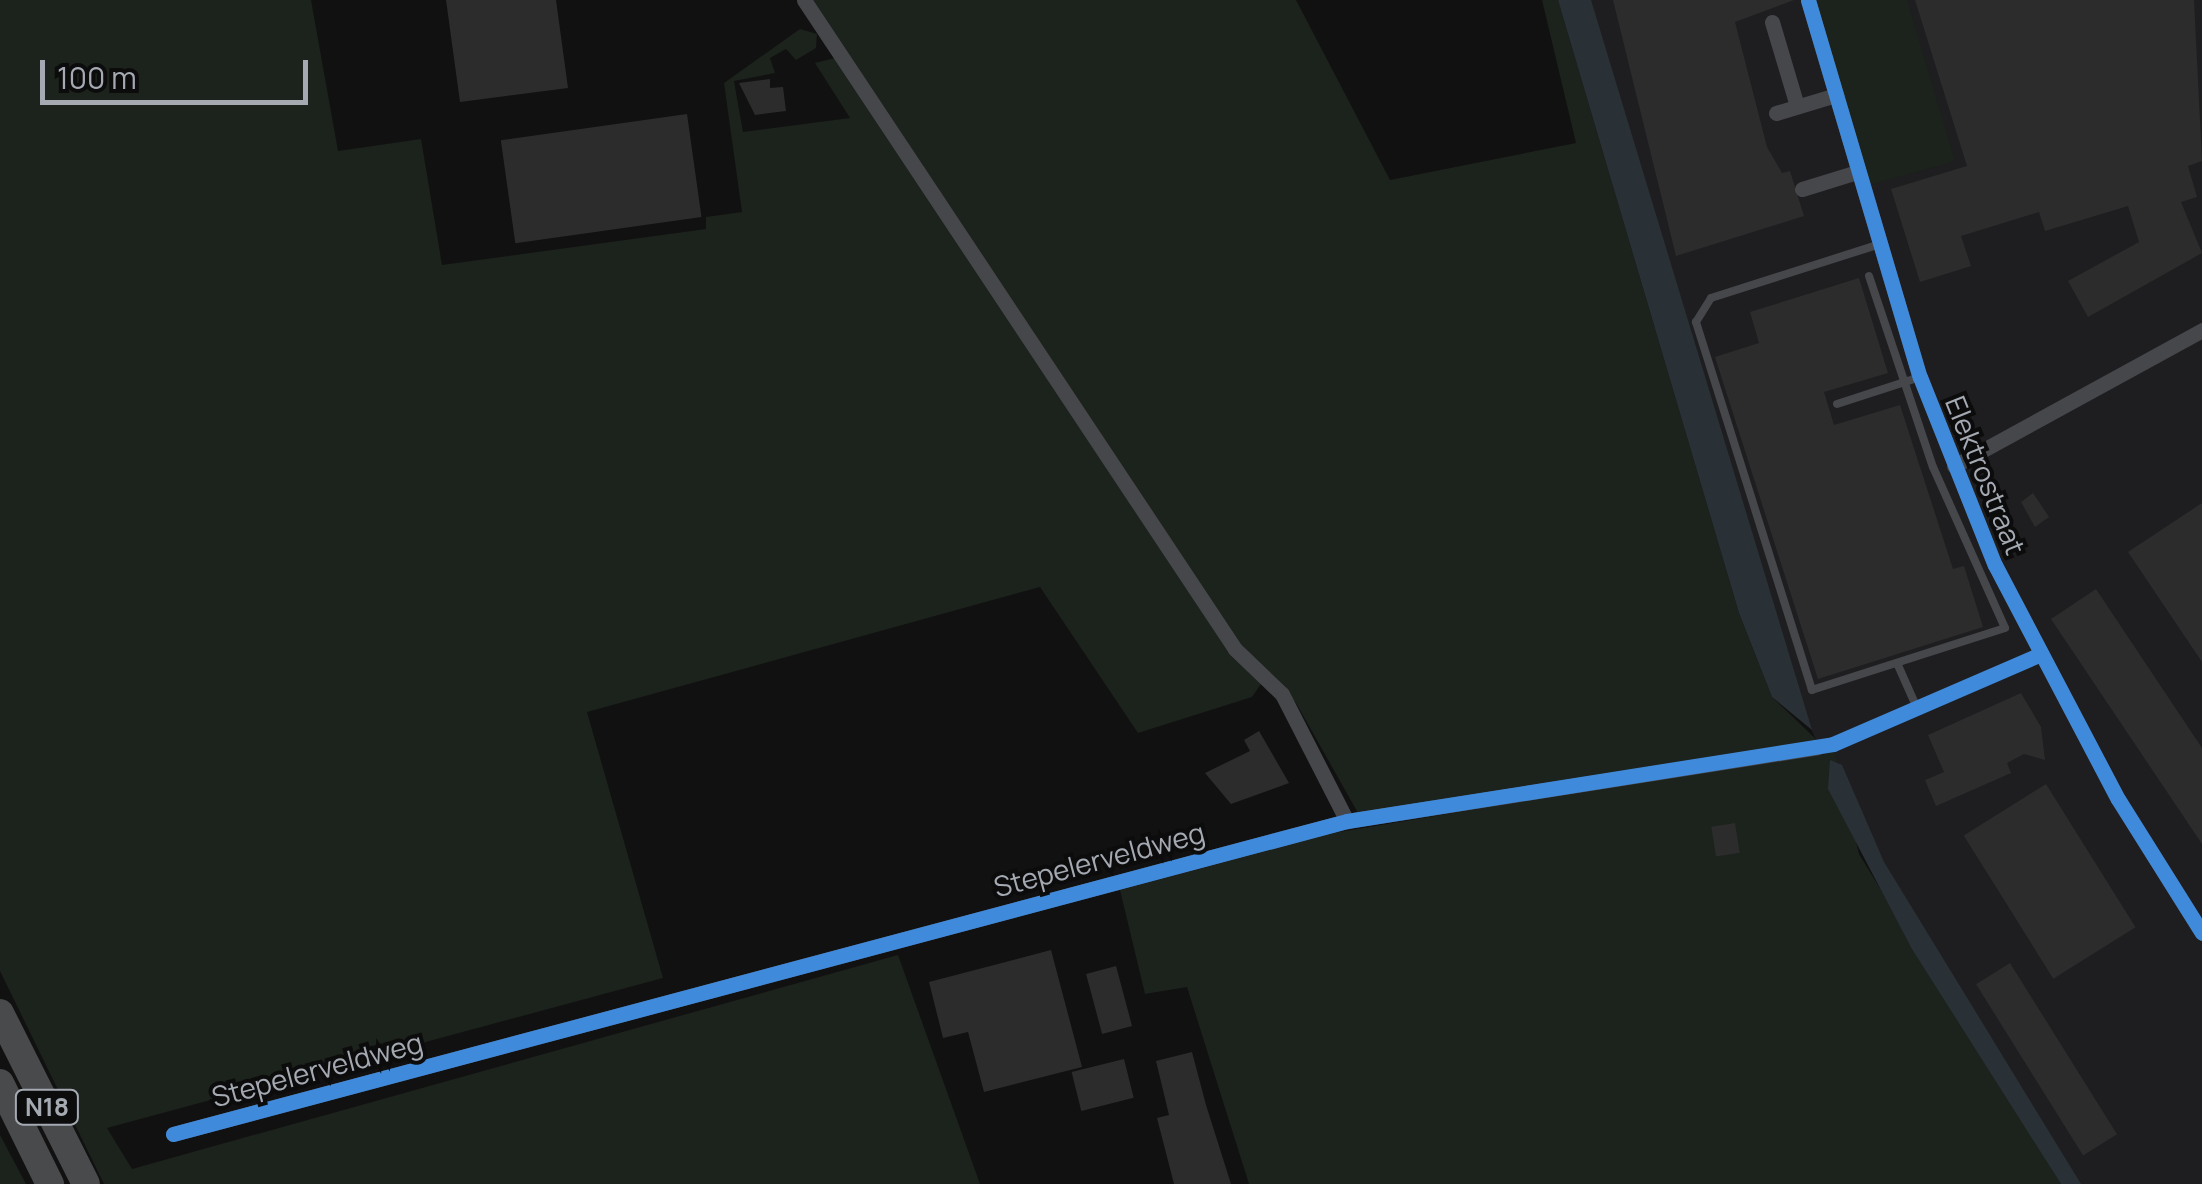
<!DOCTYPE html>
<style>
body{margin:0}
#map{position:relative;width:2202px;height:1184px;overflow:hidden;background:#111112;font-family:Manrope,sans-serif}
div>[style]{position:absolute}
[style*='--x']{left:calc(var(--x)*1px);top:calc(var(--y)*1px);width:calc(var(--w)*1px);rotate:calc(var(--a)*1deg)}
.built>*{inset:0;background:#1e1e20}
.green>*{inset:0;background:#1c221c}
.water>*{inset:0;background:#2a3136}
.building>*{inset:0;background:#2c2c2d;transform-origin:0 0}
.lane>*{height:8px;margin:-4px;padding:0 4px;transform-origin:4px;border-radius:4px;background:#46474b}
.street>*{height:15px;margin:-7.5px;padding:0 7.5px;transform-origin:7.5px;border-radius:7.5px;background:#46474b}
.highway>*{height:28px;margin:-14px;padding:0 14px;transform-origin:14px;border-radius:14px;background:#494a4c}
.cycleway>*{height:15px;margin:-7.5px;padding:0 7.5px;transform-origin:7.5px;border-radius:7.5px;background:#408adc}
span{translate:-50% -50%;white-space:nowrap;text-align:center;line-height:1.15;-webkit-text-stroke:8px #0c0c0d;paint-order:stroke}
.shield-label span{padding:2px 8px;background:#0c0c0d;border:2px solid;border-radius:8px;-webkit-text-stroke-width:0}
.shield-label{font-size:25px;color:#a4a9b2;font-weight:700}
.street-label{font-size:28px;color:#a4a9b2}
.scale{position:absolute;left:40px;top:60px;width:268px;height:45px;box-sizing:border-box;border:5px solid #a4a9b2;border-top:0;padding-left:12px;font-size:30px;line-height:35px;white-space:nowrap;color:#a4a9b2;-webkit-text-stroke:8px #0c0c0d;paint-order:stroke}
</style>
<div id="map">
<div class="built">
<i style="clip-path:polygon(1580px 0,2202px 0,2202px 1184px,2068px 1184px,1872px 857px,1746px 593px)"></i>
</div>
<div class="green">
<i style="clip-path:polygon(0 0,311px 0,338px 151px,421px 139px,442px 265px,706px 229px,706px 217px,742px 212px,724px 83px,800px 29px,817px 34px,816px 48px,796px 60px,786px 49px,770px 58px,775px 73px,734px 81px,743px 132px,850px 118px,815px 63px,835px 58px,1226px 648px,1261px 684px,1252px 697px,1138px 733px,1040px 587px,587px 712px,663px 978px,107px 1128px,132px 1169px,898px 955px,980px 1184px,104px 1184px,0 971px)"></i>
<i style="clip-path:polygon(811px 0,1296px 0,1390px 180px,1576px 143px,1542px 0,1558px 0,1739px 613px,1772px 697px,1819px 742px,1358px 813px,1296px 703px,1236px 639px)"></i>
<i style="clip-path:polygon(1814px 0,1907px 0,1955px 161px,1870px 185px)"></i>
<i style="clip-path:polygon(1834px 749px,1859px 854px,2061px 1184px,1249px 1184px,1187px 987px,1145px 994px,1120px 890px,1333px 833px)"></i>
<i style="clip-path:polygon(0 1135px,26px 1184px,0 1184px)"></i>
</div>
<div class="water">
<i style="clip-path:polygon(1558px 0,1591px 0,1812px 730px,1772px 697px,1739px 613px)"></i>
<i style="clip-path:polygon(1830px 760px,1842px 765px,1884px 862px,2081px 1184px,2061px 1184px,1912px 949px,1828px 789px)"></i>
</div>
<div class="building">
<i style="clip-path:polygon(446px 0,556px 0,568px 88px,460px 102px)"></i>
<i style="clip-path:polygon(1613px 0,1794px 0,1735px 22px,1767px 147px,1782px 173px,1790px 171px,1804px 216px,1676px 256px)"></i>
<i style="clip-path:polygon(1915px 0,2194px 0,2202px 161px,2188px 166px,2197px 197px,2181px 202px,2202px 253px,2088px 317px,2068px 281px,2139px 242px,2128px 206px,2045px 231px,2039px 212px,1961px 236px,1971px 266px,1920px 282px,1891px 189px,1967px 166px)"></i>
<i style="clip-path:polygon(770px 79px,770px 88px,783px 87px,786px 111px,755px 115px,739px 83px)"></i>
<i style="left:687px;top:114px;width:104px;height:188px;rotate:82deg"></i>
<i style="clip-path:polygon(1859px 278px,1888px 373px,1824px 392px,1834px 425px,1900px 405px,1953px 569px,1964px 566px,1983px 627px,1818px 679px,1715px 357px,1759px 343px,1750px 312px)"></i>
<i style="clip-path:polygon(2033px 493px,2049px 517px,2035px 527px,2021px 502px)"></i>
<i style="clip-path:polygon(2202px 503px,2202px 662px,2128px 552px)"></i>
<i style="clip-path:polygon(2096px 589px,2202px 748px,2202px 844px,2051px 619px)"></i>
<i style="clip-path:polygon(2021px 693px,2041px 727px,2045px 760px,2024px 754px,2007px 763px,2011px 773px,1936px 806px,1925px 780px,1944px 772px,1928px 735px)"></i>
<i style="clip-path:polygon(1259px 731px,1289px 783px,1231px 804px,1205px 773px,1250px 751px,1244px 740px)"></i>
<i style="left:2046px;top:784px;width:169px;height:97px;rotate:58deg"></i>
<i style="left:1735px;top:823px;width:30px;height:24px;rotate:81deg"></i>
<i style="clip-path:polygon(1051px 950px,1082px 1067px,984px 1092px,968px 1032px,943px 1038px,929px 982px)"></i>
<i style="left:2010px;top:963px;width:202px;height:40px;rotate:58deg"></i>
<i style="left:1116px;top:966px;width:62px;height:31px;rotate:75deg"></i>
<i style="clip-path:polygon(1192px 1052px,1206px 1105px,1231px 1184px,1174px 1184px,1157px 1118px,1169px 1115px,1156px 1061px)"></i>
<i style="left:1124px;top:1059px;width:40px;height:54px;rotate:76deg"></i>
</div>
<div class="lane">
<i style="--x:1869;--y:276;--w:201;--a:71.5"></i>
<i style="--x:1933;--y:467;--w:176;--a:65.9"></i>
<i style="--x:2005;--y:628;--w:203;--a:162.2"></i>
<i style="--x:1812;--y:690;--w:386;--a:-107.5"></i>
<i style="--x:1696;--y:322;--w:28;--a:-58"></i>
<i style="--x:1711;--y:298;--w:174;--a:-17.7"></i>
<i style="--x:1837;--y:404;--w:87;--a:-18"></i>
<i style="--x:1897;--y:663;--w:49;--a:66"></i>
</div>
<div class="street">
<i style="--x:804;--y:0;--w:779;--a:56.41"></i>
<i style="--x:1235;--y:649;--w:65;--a:43.8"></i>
<i style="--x:1282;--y:694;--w:143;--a:62.9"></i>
<i style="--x:1808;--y:0;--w:393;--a:73.5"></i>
<i style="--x:1920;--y:377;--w:202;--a:68.3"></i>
<i style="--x:1995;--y:565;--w:264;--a:62.3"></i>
<i style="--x:2118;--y:799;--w:158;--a:57.9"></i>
<i style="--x:1772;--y:22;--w:88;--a:73.4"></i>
<i style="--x:1776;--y:113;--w:63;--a:-16.7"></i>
<i style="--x:1802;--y:189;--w:58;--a:-17.2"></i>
<i style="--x:1954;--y:466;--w:283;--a:-28.7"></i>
<i style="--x:173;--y:1134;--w:1215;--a:-14.93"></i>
<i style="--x:1347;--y:821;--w:476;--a:-8.9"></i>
</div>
<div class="highway">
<i style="--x:0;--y:1013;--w:191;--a:63.3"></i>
<i style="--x:0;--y:1083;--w:113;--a:63.7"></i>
</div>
<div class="cycleway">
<i style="--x:1808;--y:0;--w:393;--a:73.5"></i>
<i style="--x:1920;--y:377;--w:202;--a:68.3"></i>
<i style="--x:1995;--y:565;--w:264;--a:62.3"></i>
<i style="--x:2118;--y:799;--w:158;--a:57.9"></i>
<i style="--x:173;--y:1134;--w:1215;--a:-14.93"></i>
<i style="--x:1347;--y:821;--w:492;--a:-9"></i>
<i style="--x:1833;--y:744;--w:224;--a:-23.4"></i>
</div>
<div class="shield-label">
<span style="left:47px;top:1107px">N18</span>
</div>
<div class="street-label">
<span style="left:1986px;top:475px;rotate:68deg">Elektrostraat</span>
<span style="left:1099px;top:859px;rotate:-15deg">Stepelerveldweg</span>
<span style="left:317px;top:1069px;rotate:-15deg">Stepelerveldweg</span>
</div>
<div class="scale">100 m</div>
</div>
